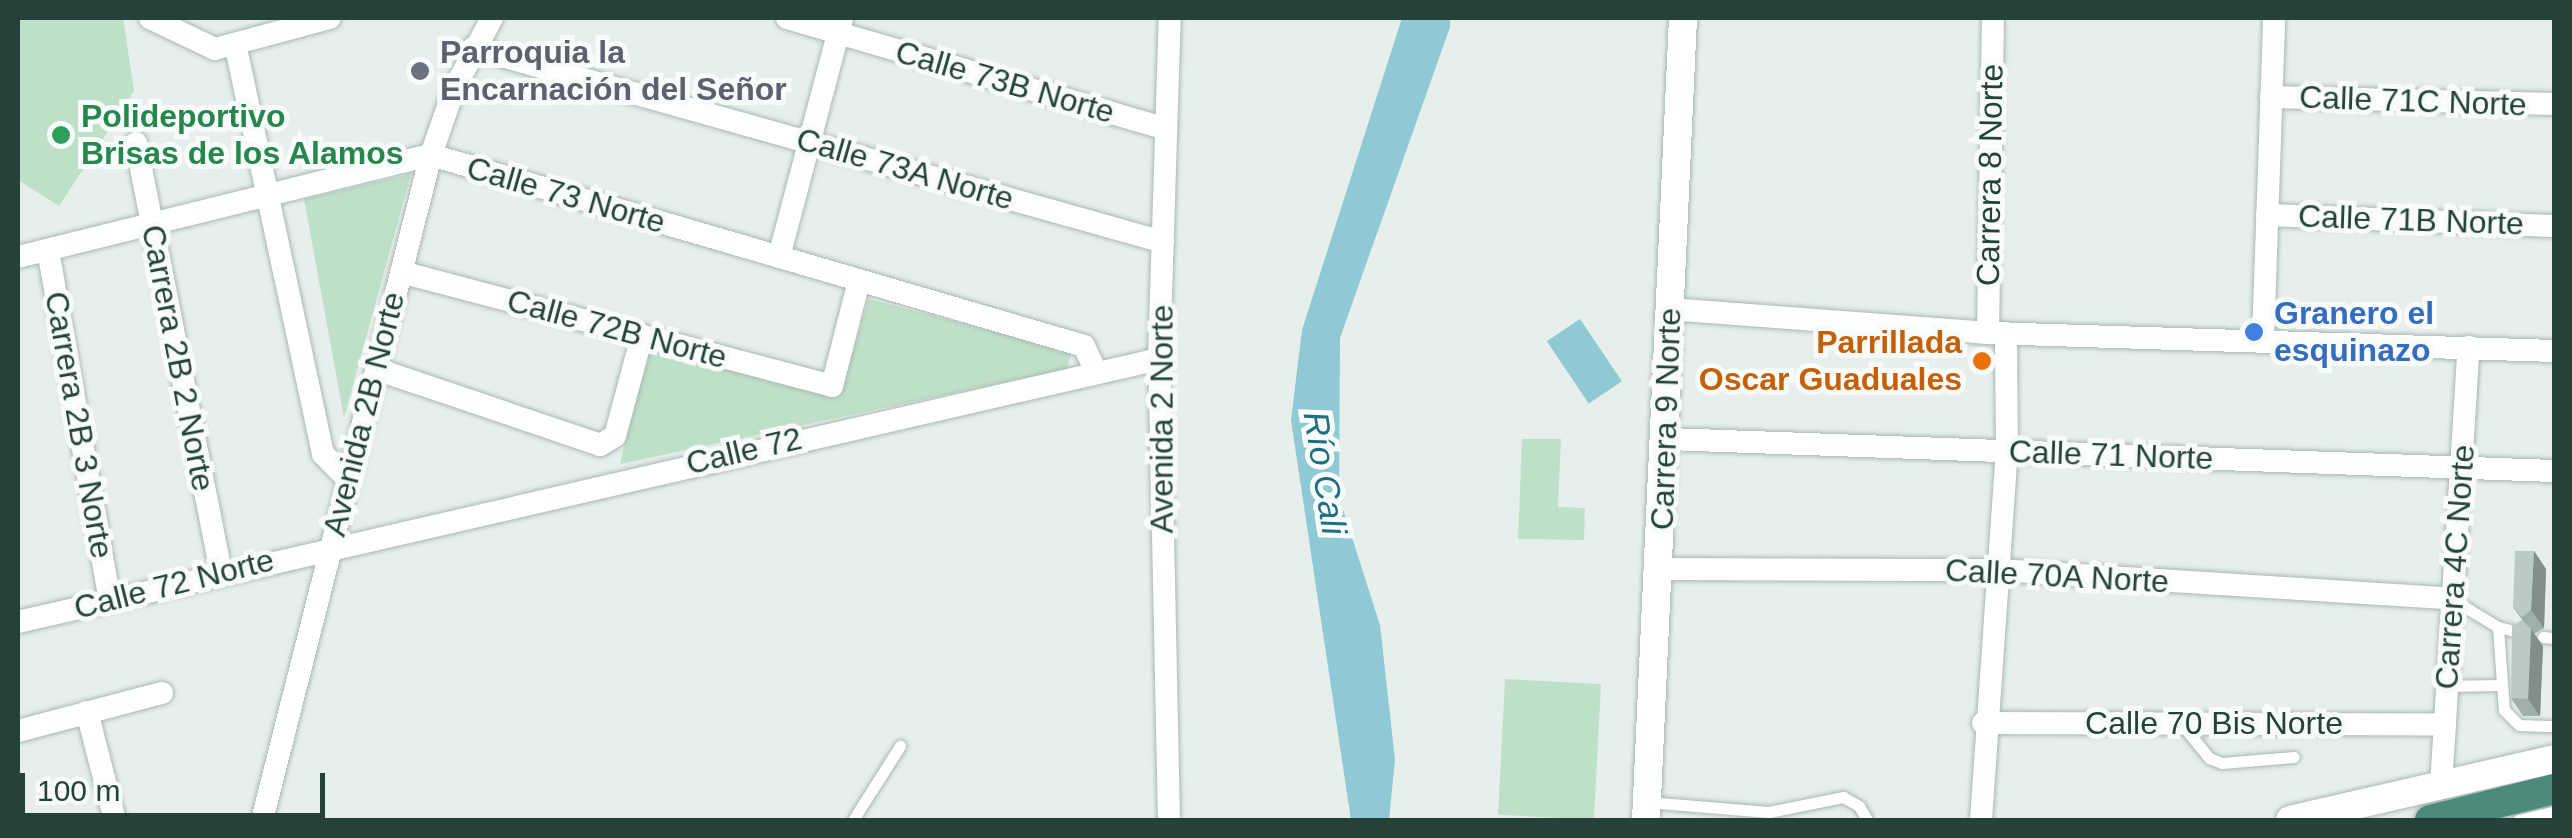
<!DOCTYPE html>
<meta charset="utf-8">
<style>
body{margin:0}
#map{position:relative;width:2572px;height:838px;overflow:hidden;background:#e6efeb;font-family:Helvetica,sans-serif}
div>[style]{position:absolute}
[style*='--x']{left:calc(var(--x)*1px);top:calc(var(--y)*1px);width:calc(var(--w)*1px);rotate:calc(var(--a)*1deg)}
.green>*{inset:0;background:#bfe0c8;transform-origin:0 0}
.water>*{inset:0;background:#8ec9d4;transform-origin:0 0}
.roads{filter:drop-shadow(0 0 2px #a8b8b2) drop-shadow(0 0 2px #a8b8b2)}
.service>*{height:11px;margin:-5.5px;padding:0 5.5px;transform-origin:5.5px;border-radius:5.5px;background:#fff}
.minor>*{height:22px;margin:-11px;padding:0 11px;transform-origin:11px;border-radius:11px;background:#fff}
.tertiary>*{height:28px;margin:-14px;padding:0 14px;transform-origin:14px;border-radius:14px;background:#fff}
.trunk>*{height:30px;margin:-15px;padding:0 15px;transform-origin:15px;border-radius:15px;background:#4c8a7c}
.wall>*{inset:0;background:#a1aea9}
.shaded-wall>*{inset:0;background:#838d89}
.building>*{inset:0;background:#bbcac4}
.dots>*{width:28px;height:28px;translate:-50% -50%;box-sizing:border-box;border:5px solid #f7fbf9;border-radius:50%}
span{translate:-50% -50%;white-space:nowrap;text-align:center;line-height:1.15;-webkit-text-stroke:10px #f7fbf9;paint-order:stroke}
.worship-label{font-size:32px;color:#5b616d;font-weight:700}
.left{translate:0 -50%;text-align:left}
.street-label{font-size:32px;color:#24423a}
.leisure-label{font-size:32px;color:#27864d;font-weight:700}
.shop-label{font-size:32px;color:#366cbe;font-weight:700}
.food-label{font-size:32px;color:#c56008;font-weight:700}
.right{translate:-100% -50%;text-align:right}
.water-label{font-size:35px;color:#1c6f80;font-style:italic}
.frame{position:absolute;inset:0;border:20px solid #24423a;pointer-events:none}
.scale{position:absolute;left:20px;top:773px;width:305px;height:45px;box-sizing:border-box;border:5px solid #24423a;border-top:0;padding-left:12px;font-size:30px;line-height:35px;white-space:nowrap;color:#24423a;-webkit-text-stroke:8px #f7fbf9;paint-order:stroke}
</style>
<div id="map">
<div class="green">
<i style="clip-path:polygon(18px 18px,123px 18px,134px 91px,59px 206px,18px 180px)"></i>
<i style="clip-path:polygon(411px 174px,344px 418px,304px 199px)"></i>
<i style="clip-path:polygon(869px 299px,1071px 352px,1067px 369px,620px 464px,646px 349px,840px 393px)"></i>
<i style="clip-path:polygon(1522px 439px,1561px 439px,1558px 507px,1585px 508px,1584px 540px,1518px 539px)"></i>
<i style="left:1601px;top:684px;width:136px;height:96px;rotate:93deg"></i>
</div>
<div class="water">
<i style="clip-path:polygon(1402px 18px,1450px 18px,1450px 27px,1340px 338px,1339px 497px,1380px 625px,1395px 760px,1389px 820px,1351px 820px,1291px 420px,1302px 330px)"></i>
<i style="left:1580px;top:319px;width:75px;height:40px;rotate:56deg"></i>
</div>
<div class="roads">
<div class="service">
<i style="--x:2455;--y:601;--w:50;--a:31.2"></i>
<i style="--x:2525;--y:634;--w:28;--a:-165"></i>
<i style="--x:2498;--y:627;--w:83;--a:85.9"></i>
<i style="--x:2504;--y:710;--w:21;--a:45"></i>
<i style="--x:2519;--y:725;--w:35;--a:2"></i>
<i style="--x:2543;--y:637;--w:11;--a:5"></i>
<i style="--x:2446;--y:686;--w:54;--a:-1.1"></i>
<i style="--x:2180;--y:722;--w:46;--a:51.1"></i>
<i style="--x:2209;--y:758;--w:14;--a:21"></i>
<i style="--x:2222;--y:763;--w:72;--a:-4.8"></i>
<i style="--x:1647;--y:802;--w:122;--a:4.7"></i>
<i style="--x:1769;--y:812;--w:76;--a:-11.5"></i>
<i style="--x:1843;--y:797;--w:18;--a:29"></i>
<i style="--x:1859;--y:806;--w:16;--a:60"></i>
<i style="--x:853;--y:820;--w:88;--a:-57.6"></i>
<i style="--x:2518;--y:820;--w:37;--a:-13"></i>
</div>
<div class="minor">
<i style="--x:150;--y:18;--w:72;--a:25.5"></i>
<i style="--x:215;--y:49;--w:119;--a:-15.1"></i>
<i style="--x:787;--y:18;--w:395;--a:16.3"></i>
<i style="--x:236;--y:48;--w:415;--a:77.9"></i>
<i style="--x:323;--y:454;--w:35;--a:46"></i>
<i style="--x:473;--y:48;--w:717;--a:15.7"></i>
<i style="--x:2271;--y:97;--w:283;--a:1.4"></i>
<i style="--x:136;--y:143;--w:438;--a:78.8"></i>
<i style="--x:2267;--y:215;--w:287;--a:2.2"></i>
<i style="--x:48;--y:250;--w:355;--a:80"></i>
<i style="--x:18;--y:257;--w:425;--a:-13.9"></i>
<i style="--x:431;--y:155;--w:680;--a:16.3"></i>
<i style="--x:1084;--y:346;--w:26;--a:65"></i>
<i style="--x:779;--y:257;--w:246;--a:-75.2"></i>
<i style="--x:401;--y:272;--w:446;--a:14.8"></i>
<i style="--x:832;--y:386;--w:108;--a:-75.6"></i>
<i style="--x:1670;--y:309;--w:319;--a:4.3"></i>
<i style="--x:1988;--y:333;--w:566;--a:1.82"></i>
<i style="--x:1988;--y:333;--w:315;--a:-89.1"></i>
<i style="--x:2263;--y:339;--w:321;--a:-88"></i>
<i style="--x:376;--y:369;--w:237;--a:18.7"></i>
<i style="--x:600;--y:445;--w:17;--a:-31"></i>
<i style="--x:615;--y:436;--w:104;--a:-74.9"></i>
<i style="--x:1668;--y:439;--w:887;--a:2.07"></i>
<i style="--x:1661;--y:569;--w:337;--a:0.2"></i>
<i style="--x:1998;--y:570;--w:456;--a:3.6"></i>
<i style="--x:18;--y:622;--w:1171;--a:-12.98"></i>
<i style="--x:87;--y:712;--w:112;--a:75.5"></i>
<i style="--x:1983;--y:723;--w:462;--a:0.2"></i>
<i style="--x:18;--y:731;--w:149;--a:-14.8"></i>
<i style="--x:2441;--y:786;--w:440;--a:-86.4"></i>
<i style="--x:262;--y:820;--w:686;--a:-75.74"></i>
<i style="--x:431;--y:155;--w:70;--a:-70.8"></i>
<i style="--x:454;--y:89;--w:81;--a:-61.8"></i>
<i style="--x:1169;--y:820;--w:461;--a:-91.2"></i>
<i style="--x:1159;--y:359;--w:341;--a:-88.2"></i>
<i style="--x:1981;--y:820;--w:370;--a:-86"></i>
<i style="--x:2007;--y:451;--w:118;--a:-90.5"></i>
</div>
<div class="tertiary">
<i style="--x:1646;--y:820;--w:803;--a:-87.36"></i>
<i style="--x:2290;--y:820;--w:271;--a:-13"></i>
</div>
<div class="trunk">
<i style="--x:2430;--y:820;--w:128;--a:-14"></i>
</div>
</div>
<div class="wall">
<i style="clip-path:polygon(2534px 551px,2546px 569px,2544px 628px,2534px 634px,2543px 646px,2540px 716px,2523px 716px,2511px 698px,2523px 621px,2513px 607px)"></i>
</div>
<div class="shaded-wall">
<i style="clip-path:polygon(2534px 551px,2546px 569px,2544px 628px,2531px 610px)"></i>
<i style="clip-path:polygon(2531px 629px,2543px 646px,2540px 716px,2528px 699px)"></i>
</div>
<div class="building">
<i style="clip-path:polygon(2515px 551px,2534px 551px,2531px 610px,2522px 617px,2513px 607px)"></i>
<i style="clip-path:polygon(2522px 620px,2531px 629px,2528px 699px,2511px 698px,2512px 626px)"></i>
</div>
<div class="dots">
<i style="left:420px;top:71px;background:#6b7280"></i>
<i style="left:61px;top:135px;background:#2e9e5b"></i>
<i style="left:2254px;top:332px;background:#3f7fe0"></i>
<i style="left:1982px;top:361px;background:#e8710a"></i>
</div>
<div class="worship-label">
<span class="left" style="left:440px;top:71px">Parroquia la<br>Encarnación del Señor</span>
</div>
<div class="street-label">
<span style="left:1005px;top:82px;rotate:16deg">Calle 73B Norte</span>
<span style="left:2413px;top:101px;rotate:2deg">Calle 71C Norte</span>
<span style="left:905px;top:169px;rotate:16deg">Calle 73A Norte</span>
<span style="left:1990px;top:175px;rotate:-89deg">Carrera 8 Norte</span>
<span style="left:566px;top:195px;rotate:16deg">Calle 73 Norte</span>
<span style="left:2411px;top:220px;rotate:2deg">Calle 71B Norte</span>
<span style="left:617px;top:329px;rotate:15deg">Calle 72B Norte</span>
<span style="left:178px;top:358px;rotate:79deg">Carrera 2B 2 Norte</span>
<span style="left:364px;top:414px;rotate:-76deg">Avenida 2B Norte</span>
<span style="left:1162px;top:419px;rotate:-90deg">Avenida 2 Norte</span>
<span style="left:1666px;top:419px;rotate:-88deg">Carrera 9 Norte</span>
<span style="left:79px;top:425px;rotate:80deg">Carrera 2B 3 Norte</span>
<span style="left:744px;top:451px;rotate:-13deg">Calle 72</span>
<span style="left:2111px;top:455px;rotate:2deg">Calle 71 Norte</span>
<span style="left:2455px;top:567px;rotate:-86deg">Carrera 4C Norte</span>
<span style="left:2057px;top:576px;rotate:3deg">Calle 70A Norte</span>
<span style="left:174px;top:584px;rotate:-14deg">Calle 72 Norte</span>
<span style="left:2214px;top:723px">Calle 70 Bis Norte</span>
</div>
<div class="leisure-label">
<span class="left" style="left:81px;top:135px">Polideportivo<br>Brisas de los Alamos</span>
</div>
<div class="shop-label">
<span class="left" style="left:2274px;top:332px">Granero el<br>esquinazo</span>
</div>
<div class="food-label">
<span class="right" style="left:1962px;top:361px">Parrillada<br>Oscar Guaduales</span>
</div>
<div class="water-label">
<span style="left:1325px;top:473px;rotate:81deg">Río Cali</span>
</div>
<div class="frame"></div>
<div class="scale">100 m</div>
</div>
